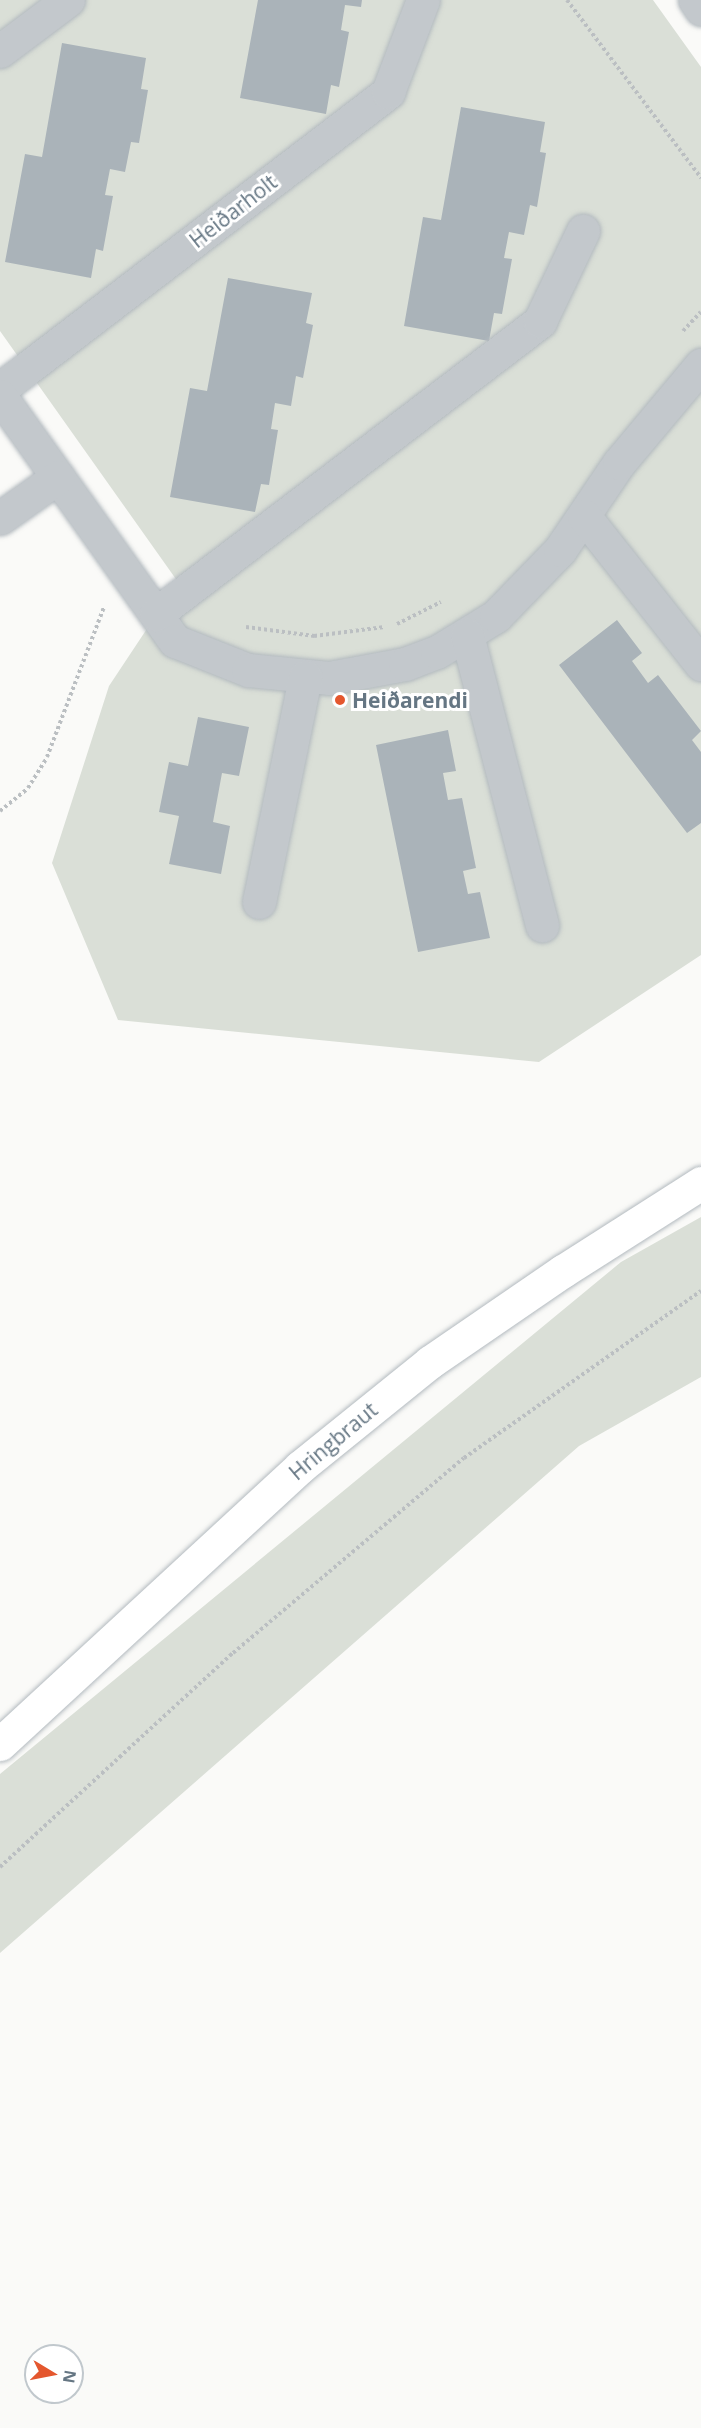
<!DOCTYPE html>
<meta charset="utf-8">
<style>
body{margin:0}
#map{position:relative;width:701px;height:2428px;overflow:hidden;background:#fafaf8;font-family:"Open Sans",sans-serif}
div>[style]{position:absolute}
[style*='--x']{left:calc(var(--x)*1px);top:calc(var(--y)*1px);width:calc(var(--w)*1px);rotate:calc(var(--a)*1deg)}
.green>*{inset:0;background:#dadfd7}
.building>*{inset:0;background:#aab3b9}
.path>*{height:4px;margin-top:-2px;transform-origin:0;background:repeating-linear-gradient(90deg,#bbbfc2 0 3px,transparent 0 6px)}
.roads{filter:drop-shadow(0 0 2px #b3babf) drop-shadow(0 0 2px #b3babf)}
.minor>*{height:33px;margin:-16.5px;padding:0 16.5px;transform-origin:16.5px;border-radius:16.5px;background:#c3c8cc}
.tertiary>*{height:33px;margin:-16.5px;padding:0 16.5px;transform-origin:16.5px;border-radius:16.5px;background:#c3c8cc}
.secondary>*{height:33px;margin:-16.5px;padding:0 16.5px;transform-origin:16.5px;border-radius:16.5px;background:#fff}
.dots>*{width:16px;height:16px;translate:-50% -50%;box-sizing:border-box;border:3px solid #fff;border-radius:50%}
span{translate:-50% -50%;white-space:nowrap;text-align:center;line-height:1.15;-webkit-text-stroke:6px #fff;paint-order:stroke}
.street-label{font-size:21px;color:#657683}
.poi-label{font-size:21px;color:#657683;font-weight:700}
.left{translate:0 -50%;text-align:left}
.north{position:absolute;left:24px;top:2344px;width:60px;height:60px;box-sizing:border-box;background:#fff;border:2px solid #c1c8cd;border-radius:50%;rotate:100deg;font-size:16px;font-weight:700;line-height:24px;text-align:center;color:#657683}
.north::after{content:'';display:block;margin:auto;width:21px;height:27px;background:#e4572e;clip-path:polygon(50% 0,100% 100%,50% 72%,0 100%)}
</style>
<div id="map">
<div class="green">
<i style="clip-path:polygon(0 0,653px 0,701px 67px,701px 955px,539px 1062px,118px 1020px,52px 863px,109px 686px,178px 582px,0 331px)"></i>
<i style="clip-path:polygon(701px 1217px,701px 1377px,579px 1446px,0 1953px,0 1774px,621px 1262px)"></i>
</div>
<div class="building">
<i style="clip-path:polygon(258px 0,362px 0,361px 7px,345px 5px,341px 30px,349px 32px,339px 87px,331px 85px,326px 114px,240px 98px)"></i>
<i style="clip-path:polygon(62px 43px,146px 58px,141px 89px,148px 90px,139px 143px,131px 142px,125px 172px,110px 169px,105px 195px,113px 196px,103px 251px,96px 249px,91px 278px,5px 262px,25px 154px,42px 157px)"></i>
<i style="clip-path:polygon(461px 107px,545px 122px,540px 152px,546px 153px,537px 207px,530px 205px,524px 235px,509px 232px,504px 258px,512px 259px,502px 314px,494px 313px,489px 341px,404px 326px,423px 217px,441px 220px)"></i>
<i style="clip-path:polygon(228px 278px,312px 293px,306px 323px,313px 325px,303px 378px,296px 376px,291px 406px,275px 403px,271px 429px,278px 430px,269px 485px,261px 484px,255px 512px,170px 497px,190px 388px,207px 391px)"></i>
<i style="clip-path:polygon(617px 620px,642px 653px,632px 661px,648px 683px,658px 675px,701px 731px,692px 740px,701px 752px,701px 823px,687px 833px,559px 665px)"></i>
<i style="clip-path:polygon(198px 717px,249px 727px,239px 776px,222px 773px,213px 822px,230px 826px,221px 874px,169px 864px,179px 816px,159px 812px,169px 762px,188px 766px)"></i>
<i style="clip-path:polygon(448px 730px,456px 771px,443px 773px,448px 800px,462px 798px,476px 868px,463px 871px,468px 894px,480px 892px,490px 938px,418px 952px,376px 745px)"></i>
</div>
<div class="path">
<i style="--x:567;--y:0;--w:223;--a:53"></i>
<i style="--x:683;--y:331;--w:26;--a:-47"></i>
<i style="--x:397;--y:624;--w:49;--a:-26.6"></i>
<i style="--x:246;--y:627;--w:69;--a:7.5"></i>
<i style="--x:314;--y:636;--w:71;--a:-7.3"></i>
<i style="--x:0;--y:811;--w:36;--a:-39"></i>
<i style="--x:28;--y:788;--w:36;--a:-58"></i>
<i style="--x:47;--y:757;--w:160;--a:-69.2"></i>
<i style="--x:0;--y:1867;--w:316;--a:-42.6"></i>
<i style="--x:233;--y:1653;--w:302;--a:-40.2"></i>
<i style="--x:464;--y:1458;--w:290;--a:-35.2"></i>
</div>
<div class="roads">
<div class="minor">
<i style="--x:0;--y:51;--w:85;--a:-36.9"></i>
<i style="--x:0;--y:389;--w:489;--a:-37.4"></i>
<i style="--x:388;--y:92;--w:98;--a:-69.2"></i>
<i style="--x:0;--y:396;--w:301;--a:54.5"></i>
<i style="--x:175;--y:641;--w:79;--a:21.7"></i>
<i style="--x:248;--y:670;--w:81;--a:5.6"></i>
<i style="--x:329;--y:678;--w:77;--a:-10.4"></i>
<i style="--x:405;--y:664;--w:34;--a:-21"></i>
<i style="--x:437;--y:652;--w:69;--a:-31.4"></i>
<i style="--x:496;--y:616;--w:92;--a:-45.9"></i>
<i style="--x:560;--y:550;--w:105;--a:-55.9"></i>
<i style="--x:619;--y:463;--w:128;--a:-50.1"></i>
<i style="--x:584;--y:516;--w:189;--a:51.7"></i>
<i style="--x:0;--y:518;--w:71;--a:-35.3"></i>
<i style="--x:156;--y:614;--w:483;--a:-37.3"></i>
<i style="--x:540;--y:321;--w:100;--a:-64.5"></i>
<i style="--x:467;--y:635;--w:300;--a:75.5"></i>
<i style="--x:259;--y:902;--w:230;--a:-78.4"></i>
</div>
<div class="tertiary">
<i style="--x:695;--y:0;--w:11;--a:56"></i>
</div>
<div class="secondary">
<i style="--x:0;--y:1744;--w:408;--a:-42.7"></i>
<i style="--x:300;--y:1467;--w:167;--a:-38.9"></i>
<i style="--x:430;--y:1362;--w:161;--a:-34.4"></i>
<i style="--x:563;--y:1271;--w:164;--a:-32.5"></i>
</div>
</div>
<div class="dots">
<i style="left:340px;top:700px;background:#e4572e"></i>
</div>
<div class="street-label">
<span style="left:233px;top:211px;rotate:-38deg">Heiðarholt</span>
<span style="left:333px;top:1441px;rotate:-40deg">Hringbraut</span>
</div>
<div class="poi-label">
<span class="left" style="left:352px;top:700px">Heiðarendi</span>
</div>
<div class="north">N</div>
</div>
